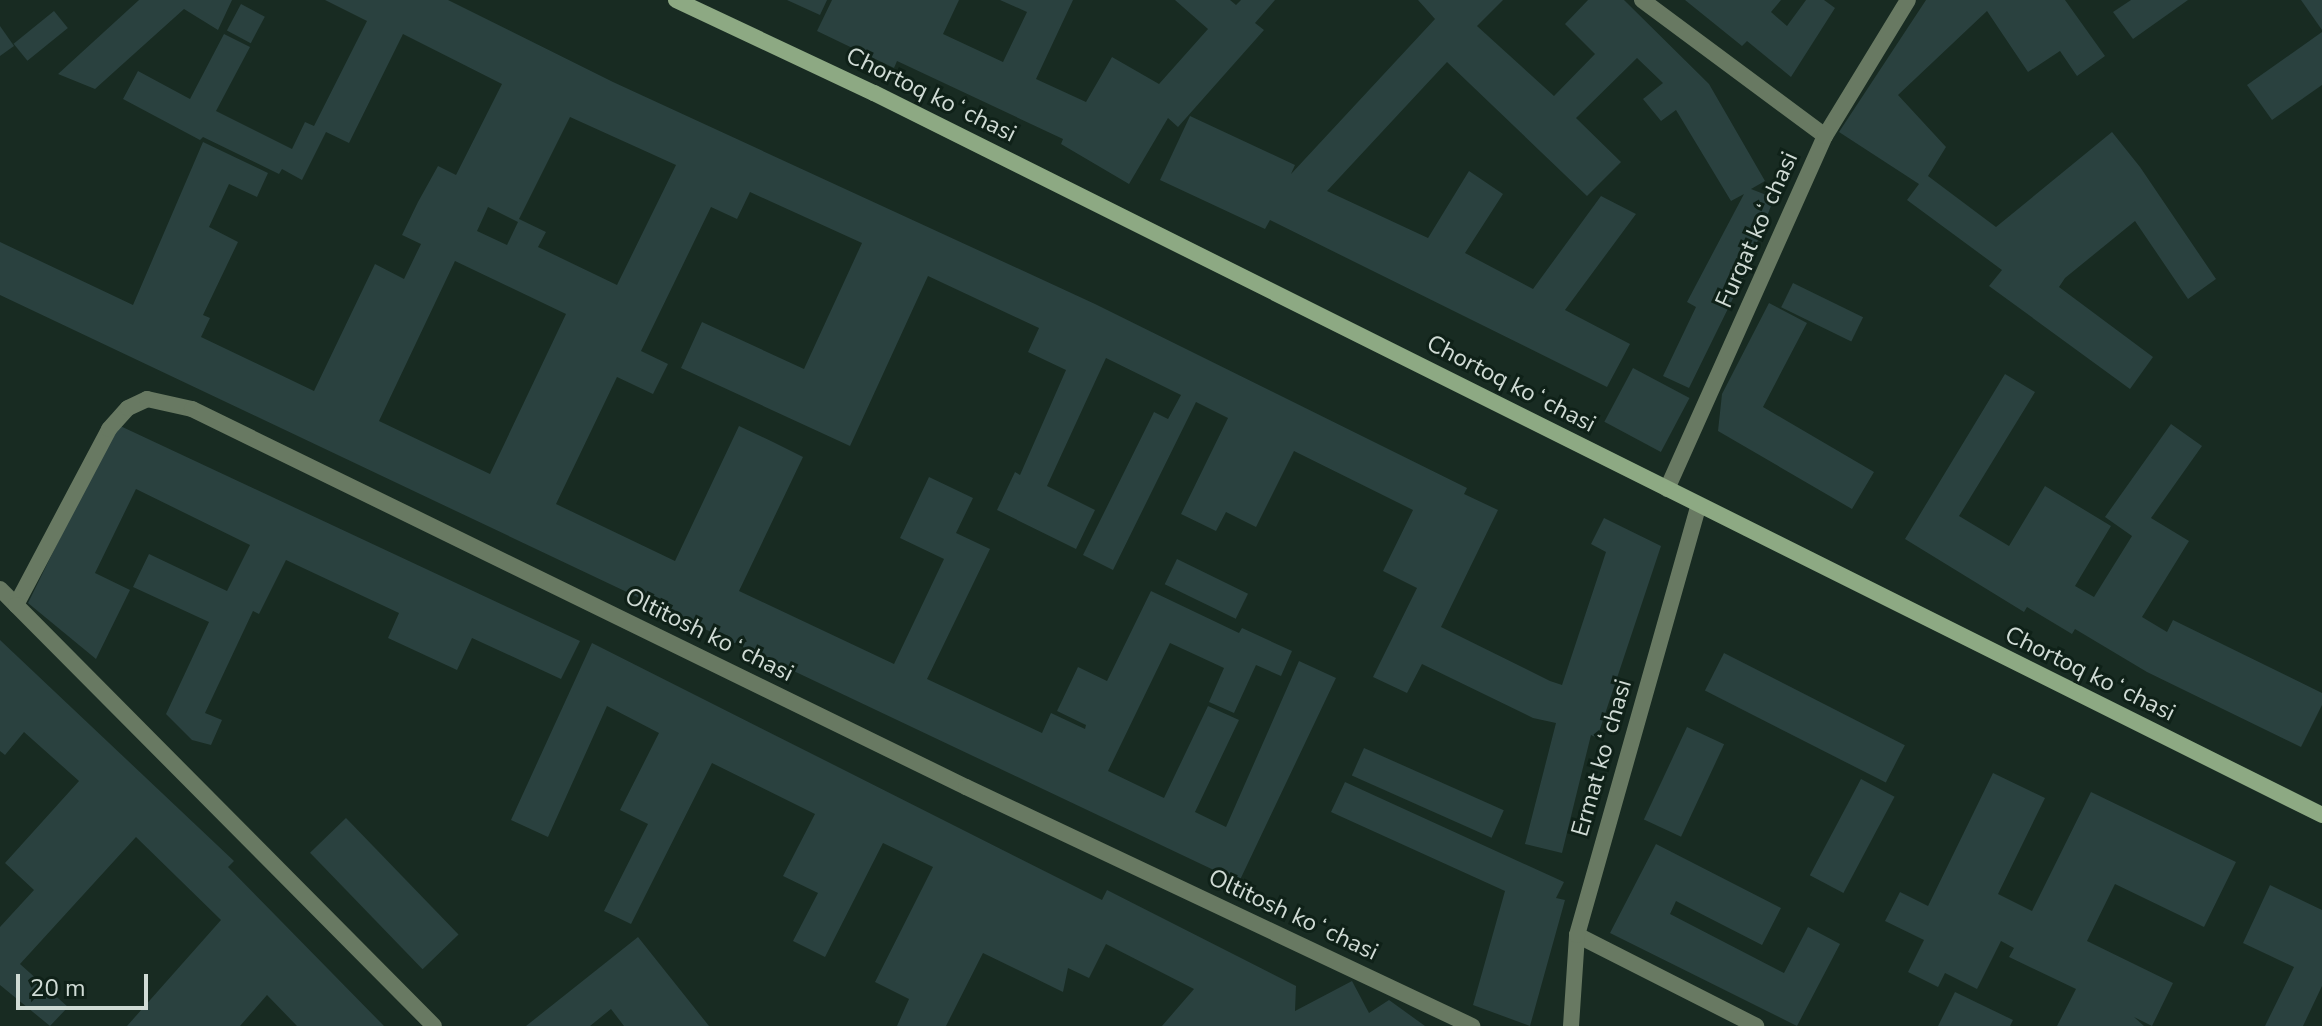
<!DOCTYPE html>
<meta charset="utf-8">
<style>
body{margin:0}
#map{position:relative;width:2322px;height:1026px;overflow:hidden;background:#182b22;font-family:"Nunito Sans",sans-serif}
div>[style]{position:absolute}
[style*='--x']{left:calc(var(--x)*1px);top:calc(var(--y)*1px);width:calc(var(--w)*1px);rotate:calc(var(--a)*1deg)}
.building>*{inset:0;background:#2a413f;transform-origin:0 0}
.street>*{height:16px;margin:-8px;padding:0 8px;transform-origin:8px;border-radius:8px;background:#687962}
.secondary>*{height:16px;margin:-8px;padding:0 8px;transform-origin:8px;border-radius:8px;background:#8da983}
span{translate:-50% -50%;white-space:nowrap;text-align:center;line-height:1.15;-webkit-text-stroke:6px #0f2118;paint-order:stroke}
.street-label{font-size:24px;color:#d0dbd5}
.scale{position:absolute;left:16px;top:974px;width:132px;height:36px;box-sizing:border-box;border:4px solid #d0dbd5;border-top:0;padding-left:10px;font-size:24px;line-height:28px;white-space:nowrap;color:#d0dbd5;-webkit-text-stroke:6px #0f2118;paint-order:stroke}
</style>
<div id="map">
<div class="building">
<i style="clip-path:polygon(139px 0,232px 0,218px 30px,184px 9px,95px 89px,58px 74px)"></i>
<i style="clip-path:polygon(evenodd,325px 0,448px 0,613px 82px,1095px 304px,1467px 488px,1464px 494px,1498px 510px,1441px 627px,1550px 681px,1562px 685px,1606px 552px,1591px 544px,1604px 518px,1661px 546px,1597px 738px,1591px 735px,1562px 853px,1525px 844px,1556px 723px,1533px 718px,1422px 664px,1407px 693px,1373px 677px,1417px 588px,1383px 571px,1413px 510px,1294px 451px,1256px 527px,1226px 512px,1216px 531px,1181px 514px,1228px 418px,1196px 402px,1113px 570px,1083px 555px,1154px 412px,1168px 419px,1181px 395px,1106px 358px,1047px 486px,1095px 510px,1076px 549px,997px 510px,1015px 472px,1020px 475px,1066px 370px,1028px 352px,1039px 328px,928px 276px,850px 446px,681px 368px,702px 322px,804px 369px,862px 243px,750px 192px,737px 219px,711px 207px,641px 351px,668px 364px,653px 394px,617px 377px,556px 504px,675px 561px,739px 426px,773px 442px,803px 457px,739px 591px,894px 664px,944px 559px,900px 538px,929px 477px,973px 498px,956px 533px,990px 549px,927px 679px,1042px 733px,1051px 713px,1085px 729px,1086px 725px,1057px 711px,1078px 667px,1107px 681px,1151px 591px,1239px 633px,1242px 628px,1292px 651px,1281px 676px,1256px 665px,1234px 713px,1209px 702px,1224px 668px,1170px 643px,1108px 771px,1164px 798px,1208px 706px,1239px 720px,1195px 812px,1226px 827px,1299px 661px,1336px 678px,1239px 882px,0 295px,0 242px,133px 305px,203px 142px,268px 173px,257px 197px,229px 184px,209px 227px,238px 242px,203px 315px,210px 318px,201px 337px,314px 391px,375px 264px,404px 279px,421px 244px,402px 235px,418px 202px,438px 166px,456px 175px,502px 84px,403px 34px,349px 143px,326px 132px,302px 180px,282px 169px,279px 174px,203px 137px,200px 140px,123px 99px,138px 71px,190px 99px,224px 34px,250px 47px,216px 111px,292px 149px,305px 122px,314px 126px,367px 21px,325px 0,570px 117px,676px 165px,617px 285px,538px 247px,546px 232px,519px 219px,570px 117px,325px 0,488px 207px,518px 222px,507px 245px,477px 231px,488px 207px,325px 0,455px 261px,566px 314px,490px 474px,379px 421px,455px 261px)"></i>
<i style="clip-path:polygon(787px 0,827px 0,820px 15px)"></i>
<i style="clip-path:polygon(832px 0,959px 0,943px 34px,1003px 62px,1027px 12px,1000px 0,1073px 0,1036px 79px,1086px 102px,1112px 57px,1159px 84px,1208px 29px,1175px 0,1230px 0,1236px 5px,1241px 0,1275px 0,1255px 23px,1264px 30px,1178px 127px,1168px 118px,1129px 184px,1061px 144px,1063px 139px,897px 61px,894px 68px,817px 31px)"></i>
<i style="clip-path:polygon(1418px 0,1503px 0,1477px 26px,1554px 96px,1595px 54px,1565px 24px,1588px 0,1624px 0,1709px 84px,1765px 181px,1751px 189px,1774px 198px,1745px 274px,1689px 388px,1663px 376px,1696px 307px,1687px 302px,1744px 194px,1731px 201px,1676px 110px,1661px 121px,1643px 99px,1663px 83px,1637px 58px,1576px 118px,1621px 162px,1587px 196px,1447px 62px,1327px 191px,1428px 238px,1469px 171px,1503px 194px,1465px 253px,1533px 289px,1601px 196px,1636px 214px,1565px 310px,1630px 344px,1607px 387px,1270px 220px,1265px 229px,1160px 180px,1190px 116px,1295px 165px,1291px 174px,1435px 19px)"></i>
<i style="clip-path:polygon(1685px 0,1781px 0,1771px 12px,1787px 26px,1806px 0,1824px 0,1835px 8px,1791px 77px,1747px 41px,1742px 46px)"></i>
<i style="clip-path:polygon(1926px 0,2065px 0,2105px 56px,2077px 76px,2060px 51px,2028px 72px,1987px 11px,1898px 95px,1946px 147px,1928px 176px,1996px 227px,2112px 132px,2140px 167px,2216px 279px,2188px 299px,2135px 221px,2065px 278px,2059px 287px,2153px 357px,2130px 389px,1989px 286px,2002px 270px,1907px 200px,1919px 184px,1839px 132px)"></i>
<i style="clip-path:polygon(2131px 0,2188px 0,2133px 39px,2113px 12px)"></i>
<i style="clip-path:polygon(2301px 0,2322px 0,2322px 30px)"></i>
<i style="left:241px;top:4px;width:27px;height:30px;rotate:28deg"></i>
<i style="left:54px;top:11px;width:22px;height:52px;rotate:51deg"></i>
<i style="clip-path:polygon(0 26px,14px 46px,0 56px)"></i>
<i style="clip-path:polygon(2322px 32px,2322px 85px,2272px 120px,2247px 85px)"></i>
<i style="left:1793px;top:283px;width:78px;height:27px;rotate:26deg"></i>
<i style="clip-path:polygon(1769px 303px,1807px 323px,1763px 407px,1874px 472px,1852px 509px,1718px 431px,1722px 394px)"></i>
<i style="left:1633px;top:368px;width:64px;height:61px;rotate:28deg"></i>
<i style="clip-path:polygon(2005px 374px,2035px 392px,1959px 516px,2009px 546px,2045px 486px,2111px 526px,2075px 586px,2094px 597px,2132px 536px,2105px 517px,2171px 424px,2202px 446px,2151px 518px,2189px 541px,2142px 617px,2167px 632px,2173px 620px,2322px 693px,2322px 705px,2301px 747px,2147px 672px,2075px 629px,2072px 634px,2027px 607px,2024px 612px,1905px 539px)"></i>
<i style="clip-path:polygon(116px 424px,580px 641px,561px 679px,472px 638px,457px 670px,388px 638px,399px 613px,286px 560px,259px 614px,253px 611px,205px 713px,222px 720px,211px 745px,192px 740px,166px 714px,209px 622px,133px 587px,149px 554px,227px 591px,250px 545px,136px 489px,95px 573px,130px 590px,96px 659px,28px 603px)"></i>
<i style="left:1177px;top:559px;width:79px;height:28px;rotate:26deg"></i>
<i style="clip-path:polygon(0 640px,234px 861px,228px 867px,384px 1026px,297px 1026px,267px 995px,240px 1026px,127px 1026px,221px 920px,136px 837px,20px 964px,68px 1007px,50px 1026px,0 985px,0 927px,34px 890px,5px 863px,79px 781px,24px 732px,5px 755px,0 751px)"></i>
<i style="clip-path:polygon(592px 643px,1102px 900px,1107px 890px,1296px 986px,1295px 1011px,1352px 981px,1369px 1013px,1389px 1000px,1425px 1026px,1162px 1026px,1194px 989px,1106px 944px,1089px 978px,1068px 968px,1063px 992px,983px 953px,946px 1026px,897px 1026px,909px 999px,875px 982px,933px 867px,883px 843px,825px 957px,793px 941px,818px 893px,783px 876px,815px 814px,712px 763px,631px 924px,604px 911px,648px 824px,620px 810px,659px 733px,607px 706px,548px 837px,511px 820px)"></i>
<i style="left:1724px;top:653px;width:203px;height:42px;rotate:27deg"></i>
<i style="left:1687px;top:727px;width:41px;height:102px;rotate:25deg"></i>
<i style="left:1364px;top:748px;width:153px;height:30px;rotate:24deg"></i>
<i style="clip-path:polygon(1993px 773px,2045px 798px,1998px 894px,2032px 911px,2091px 792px,2236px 862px,2204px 927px,2115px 884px,2087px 941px,2173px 983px,2152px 1026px,2134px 1017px,2144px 1026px,2057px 1026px,2076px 989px,2009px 957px,2014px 948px,2001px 941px,1977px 989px,1945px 973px,1938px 987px,1908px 972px,1924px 940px,1885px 921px,1900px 892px,1928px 906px)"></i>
<i style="left:1861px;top:779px;width:38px;height:109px;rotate:28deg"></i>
<i style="clip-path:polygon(1345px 782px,1564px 882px,1556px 898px,1565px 900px,1530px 1026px,1473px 1005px,1505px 891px,1331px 812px)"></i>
<i style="left:346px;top:818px;width:162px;height:50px;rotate:46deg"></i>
<i style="clip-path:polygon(1656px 844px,1781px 908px,1762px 945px,1676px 901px,1670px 914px,1784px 973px,1808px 927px,1840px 944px,1797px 1026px,1610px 933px)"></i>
<i style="clip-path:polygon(2270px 885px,2322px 910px,2322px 986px,2303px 1026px,2265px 1026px,2294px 967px,2243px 943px)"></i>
<i style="clip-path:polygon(638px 937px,709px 1026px,624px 1026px,611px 1009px,590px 1026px,526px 1026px)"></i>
<i style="clip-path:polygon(1955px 992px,2013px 1020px,2010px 1026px,1938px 1026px)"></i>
</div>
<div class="street">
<i style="--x:1642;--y:0;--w:228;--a:36.6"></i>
<i style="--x:1667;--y:489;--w:387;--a:-65.9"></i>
<i style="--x:1825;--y:136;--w:159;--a:-58.6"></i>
<i style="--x:0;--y:589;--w:23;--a:45"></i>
<i style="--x:16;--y:605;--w:199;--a:-62.1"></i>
<i style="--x:109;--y:429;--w:28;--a:-48"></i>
<i style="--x:128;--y:408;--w:21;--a:-25"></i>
<i style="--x:147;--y:399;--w:46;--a:12.5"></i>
<i style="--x:192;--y:409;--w:861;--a:26.03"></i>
<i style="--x:966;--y:787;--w:560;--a:25.28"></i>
<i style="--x:16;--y:605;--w:593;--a:45.2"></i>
<i style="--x:1577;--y:935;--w:201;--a:26.9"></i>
<i style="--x:1571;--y:1026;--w:91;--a:-86.2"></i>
<i style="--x:1577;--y:935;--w:445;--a:-74.2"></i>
</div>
<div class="secondary">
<i style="--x:676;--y:0;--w:219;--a:25.2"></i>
<i style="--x:874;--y:93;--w:1618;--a:26.5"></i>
</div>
<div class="street-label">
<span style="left:931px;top:95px;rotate:26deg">Chortoq koʻchasi</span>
<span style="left:1757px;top:230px;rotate:-66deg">Furqat koʻchasi</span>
<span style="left:1511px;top:384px;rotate:27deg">Chortoq koʻchasi</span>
<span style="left:709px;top:635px;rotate:26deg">Oltitosh koʻchasi</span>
<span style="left:2090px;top:674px;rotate:26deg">Chortoq koʻchasi</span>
<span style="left:1602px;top:758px;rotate:-74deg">Ermat koʻchasi</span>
<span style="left:1293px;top:915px;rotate:25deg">Oltitosh koʻchasi</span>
</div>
<div class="scale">20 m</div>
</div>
